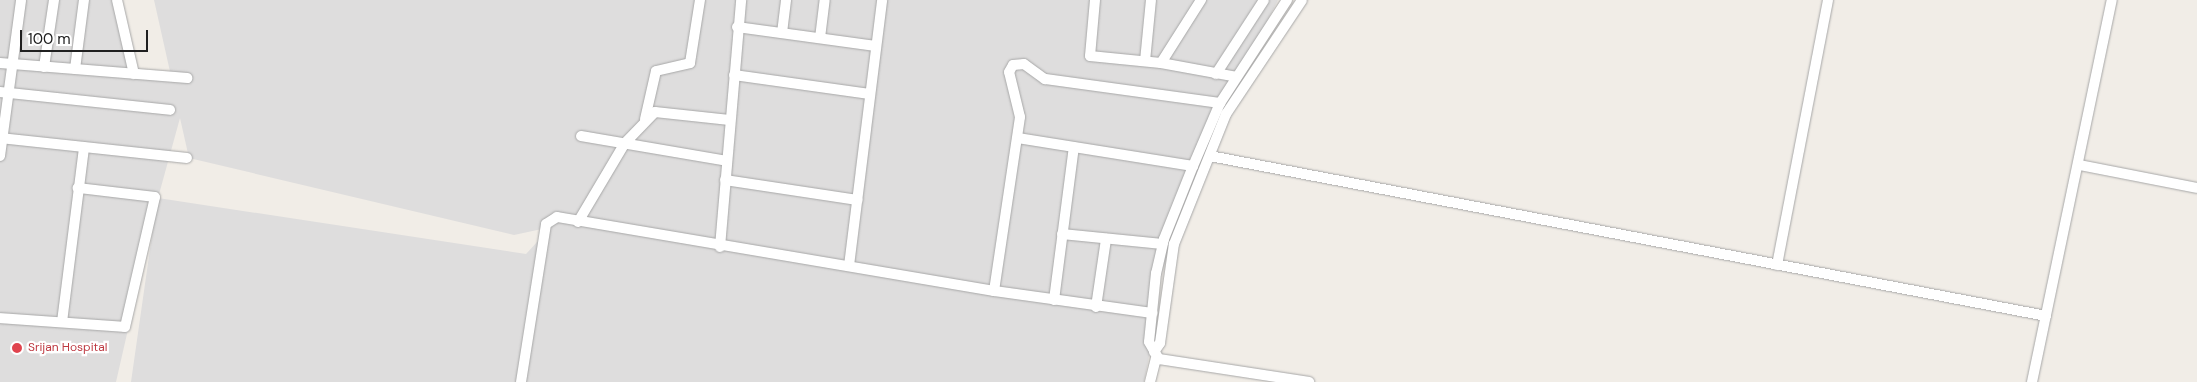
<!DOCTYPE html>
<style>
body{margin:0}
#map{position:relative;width:2197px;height:382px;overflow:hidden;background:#f1ede7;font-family:"DM Sans",sans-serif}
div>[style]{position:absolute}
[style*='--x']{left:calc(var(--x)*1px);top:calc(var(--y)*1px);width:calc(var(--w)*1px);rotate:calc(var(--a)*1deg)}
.residential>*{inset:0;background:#dedddd}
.roads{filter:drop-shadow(0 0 1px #a7a7a7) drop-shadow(0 0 1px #a7a7a7)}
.minor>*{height:10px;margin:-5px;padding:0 5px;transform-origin:5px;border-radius:5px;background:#fff}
.dots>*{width:14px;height:14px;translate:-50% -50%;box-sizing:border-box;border:2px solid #fff;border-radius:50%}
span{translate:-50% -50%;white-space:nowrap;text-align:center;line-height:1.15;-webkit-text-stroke:4.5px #fff;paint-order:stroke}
.health-label{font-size:12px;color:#be3a42}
.left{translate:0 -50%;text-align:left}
.scale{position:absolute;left:20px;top:30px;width:128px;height:22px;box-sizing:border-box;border:2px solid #202020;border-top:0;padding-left:6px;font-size:15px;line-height:18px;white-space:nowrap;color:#202020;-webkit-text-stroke:4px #fff;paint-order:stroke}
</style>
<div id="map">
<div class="residential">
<i style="clip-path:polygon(evenodd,0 0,117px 0,134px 73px,171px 76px,154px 0,1278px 0,1193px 167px,1150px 314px,1150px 351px,1144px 382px,131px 382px,156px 207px,116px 382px,0 382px,0 0,180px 118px,189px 158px,514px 235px,551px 227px,526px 254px,158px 198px,180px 118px)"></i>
</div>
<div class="roads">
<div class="minor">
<i style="--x:117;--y:0;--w:76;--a:77.1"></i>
<i style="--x:1095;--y:0;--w:56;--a:95.1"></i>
<i style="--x:1090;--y:56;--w:71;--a:5.6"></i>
<i style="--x:1161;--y:63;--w:77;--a:10.4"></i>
<i style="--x:1287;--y:0;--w:123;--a:123"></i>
<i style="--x:1220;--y:103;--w:69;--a:113.2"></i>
<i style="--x:1193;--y:166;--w:79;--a:111.7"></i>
<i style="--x:1164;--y:239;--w:35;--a:103"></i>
<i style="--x:1156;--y:273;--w:69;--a:95.8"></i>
<i style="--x:1149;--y:342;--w:20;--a:60"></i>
<i style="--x:1159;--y:359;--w:152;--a:8.7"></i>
<i style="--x:737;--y:27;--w:140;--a:7.8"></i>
<i style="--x:782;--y:33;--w:33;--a:-83"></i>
<i style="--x:820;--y:38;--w:38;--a:-83"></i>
<i style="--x:1145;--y:61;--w:61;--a:-84.4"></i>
<i style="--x:0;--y:63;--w:188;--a:4.6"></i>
<i style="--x:1161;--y:63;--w:75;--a:-57.6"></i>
<i style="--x:44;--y:67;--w:68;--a:-81.5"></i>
<i style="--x:75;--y:69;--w:70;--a:-82.6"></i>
<i style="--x:1216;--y:74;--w:88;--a:-57"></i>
<i style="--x:734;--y:75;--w:137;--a:8"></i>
<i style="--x:0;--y:92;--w:171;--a:6"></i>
<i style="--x:645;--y:119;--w:49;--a:-77.1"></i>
<i style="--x:656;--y:71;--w:35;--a:-13"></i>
<i style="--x:690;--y:63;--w:64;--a:-81"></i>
<i style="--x:581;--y:136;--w:148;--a:9.7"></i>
<i style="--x:0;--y:138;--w:188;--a:6.1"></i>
<i style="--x:1018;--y:138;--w:177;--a:9.1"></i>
<i style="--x:0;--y:156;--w:157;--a:-82.3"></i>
<i style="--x:1210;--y:156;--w:851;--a:10.83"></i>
<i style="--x:2080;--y:165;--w:119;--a:11.1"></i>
<i style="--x:725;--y:180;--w:134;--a:8.6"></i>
<i style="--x:578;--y:222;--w:92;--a:-59.3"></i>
<i style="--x:625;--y:143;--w:43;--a:-45.9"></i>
<i style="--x:655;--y:112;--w:75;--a:6.1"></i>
<i style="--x:1062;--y:234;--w:101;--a:5.7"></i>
<i style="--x:720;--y:247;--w:248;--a:-85.1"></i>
<i style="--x:1777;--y:265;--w:270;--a:-79.1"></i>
<i style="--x:849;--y:266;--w:268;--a:-82.9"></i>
<i style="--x:994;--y:291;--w:176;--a:-81.5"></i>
<i style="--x:1020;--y:117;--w:46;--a:-103.7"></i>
<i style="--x:1009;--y:72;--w:8;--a:-60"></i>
<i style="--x:1013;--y:65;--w:11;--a:-5"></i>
<i style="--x:1024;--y:64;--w:26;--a:36"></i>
<i style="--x:1045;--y:79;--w:177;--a:7.8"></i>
<i style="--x:1054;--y:300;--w:154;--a:-82.6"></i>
<i style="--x:1096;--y:307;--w:69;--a:-81.6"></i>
<i style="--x:0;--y:318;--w:125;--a:4.1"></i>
<i style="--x:125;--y:327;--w:133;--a:-77"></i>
<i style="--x:155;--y:197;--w:78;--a:-173.3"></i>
<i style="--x:62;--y:322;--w:176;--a:-82.8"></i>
<i style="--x:1154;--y:352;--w:11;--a:-56"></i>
<i style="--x:1160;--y:343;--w:100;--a:-82"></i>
<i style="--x:1174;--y:244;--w:140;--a:-68.2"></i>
<i style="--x:1226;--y:114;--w:137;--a:-56.3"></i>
<i style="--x:521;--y:382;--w:160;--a:-81"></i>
<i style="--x:546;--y:224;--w:13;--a:-32"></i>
<i style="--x:557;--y:217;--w:443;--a:9.6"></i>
<i style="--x:994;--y:291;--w:160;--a:7.9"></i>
<i style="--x:1150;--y:382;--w:25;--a:-76"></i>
<i style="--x:2032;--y:382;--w:390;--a:-78.2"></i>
</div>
</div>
<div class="dots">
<i style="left:17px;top:348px;background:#e0444e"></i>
</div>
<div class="health-label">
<span class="left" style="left:28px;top:348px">Srijan Hospital</span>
</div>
<div class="scale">100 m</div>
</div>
